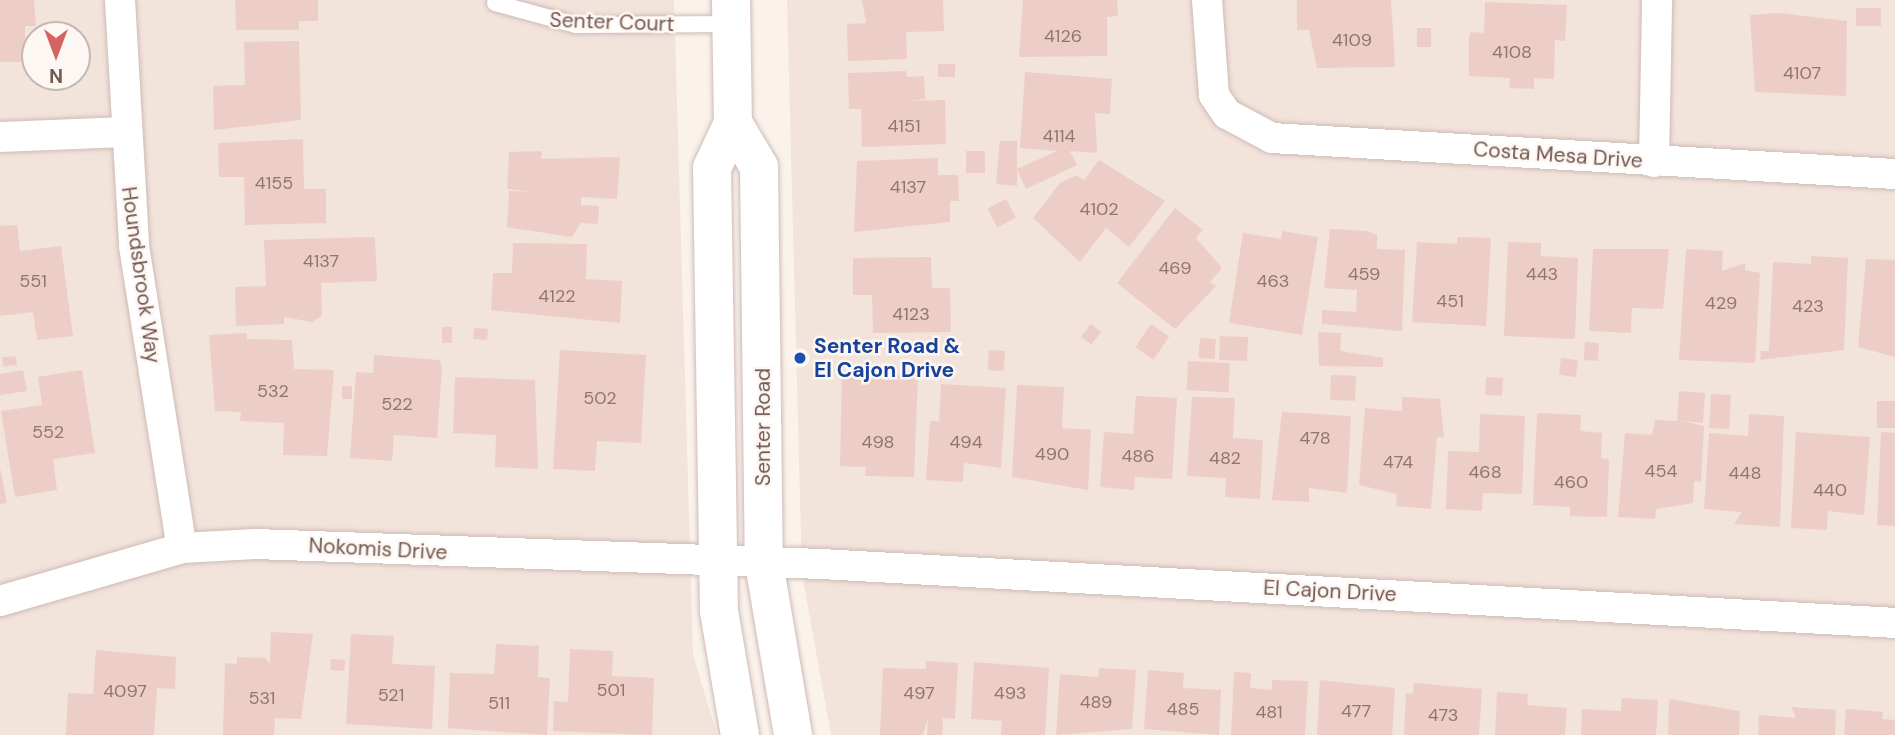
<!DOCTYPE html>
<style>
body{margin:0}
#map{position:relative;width:1895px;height:735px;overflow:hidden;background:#fbf2ec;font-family:"DM Sans",sans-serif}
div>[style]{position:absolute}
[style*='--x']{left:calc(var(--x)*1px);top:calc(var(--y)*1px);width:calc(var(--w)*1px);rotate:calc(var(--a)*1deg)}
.residential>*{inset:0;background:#f2e3db}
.building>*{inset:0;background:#edcec7;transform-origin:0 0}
.roads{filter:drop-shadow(0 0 2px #cebbb5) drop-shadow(0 0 2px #cebbb5)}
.service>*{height:16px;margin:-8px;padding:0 8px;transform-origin:8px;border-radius:8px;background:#fff}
.minor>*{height:30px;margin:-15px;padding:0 15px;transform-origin:15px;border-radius:15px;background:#fff}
.secondary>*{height:38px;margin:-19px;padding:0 19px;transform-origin:19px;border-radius:19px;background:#fff}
.dots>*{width:19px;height:19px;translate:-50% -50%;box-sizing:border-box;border:4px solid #fdf7f3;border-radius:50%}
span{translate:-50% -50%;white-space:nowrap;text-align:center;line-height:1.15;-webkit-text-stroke:5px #fdf7f3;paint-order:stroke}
.number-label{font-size:18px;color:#92756e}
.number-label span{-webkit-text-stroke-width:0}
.street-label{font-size:21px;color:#745751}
.transit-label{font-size:21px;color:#164399;font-weight:700}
.left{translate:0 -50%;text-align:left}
.north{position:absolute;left:21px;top:21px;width:70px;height:70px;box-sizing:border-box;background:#fdf7f3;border:2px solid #c6b7b2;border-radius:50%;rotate:180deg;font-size:19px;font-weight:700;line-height:28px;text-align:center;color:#745751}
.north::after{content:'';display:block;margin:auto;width:24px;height:32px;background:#d56361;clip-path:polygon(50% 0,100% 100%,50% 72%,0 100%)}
</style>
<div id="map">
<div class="residential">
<i style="clip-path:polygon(evenodd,0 0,674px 0,693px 655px,717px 735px,0 735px,0 0,35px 35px,77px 35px,77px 77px,35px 77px,35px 35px)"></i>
<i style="clip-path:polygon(787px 0,1895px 0,1895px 735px,831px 735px,802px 574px)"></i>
</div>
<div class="building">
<i style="clip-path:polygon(0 0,34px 0,36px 26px,25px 26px,25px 62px,0 62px)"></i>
<i style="clip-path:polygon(235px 0,318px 0,318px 21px,299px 21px,299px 30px,236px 30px)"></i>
<i style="clip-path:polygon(862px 0,943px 0,944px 31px,906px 32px,907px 59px,848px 61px,847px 24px,866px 23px)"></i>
<i style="clip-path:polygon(1023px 0,1117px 0,1118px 16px,1107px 17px,1107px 56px,1019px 57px)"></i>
<i style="clip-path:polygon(1297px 0,1391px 0,1395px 67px,1317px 68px,1309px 30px,1297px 30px)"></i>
<i style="clip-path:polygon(1485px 2px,1567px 5px,1565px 41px,1555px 40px,1554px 79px,1534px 78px,1534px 89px,1509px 88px,1510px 78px,1469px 76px,1469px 38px,1471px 32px,1484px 33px)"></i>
<i style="left:1881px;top:8px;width:18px;height:25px;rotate:90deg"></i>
<i style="clip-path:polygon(1780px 13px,1847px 21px,1846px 96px,1755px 92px,1750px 15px)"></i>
<i style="left:1417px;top:28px;width:14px;height:19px"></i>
<i style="clip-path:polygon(299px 41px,301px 120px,214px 130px,213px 86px,245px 85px,244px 42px)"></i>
<i style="left:938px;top:64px;width:17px;height:13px"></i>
<i style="clip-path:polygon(906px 71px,907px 77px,924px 76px,925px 99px,907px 101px,945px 100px,946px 144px,862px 147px,861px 109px,849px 109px,848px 73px)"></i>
<i style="clip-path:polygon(1025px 72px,1112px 79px,1110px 114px,1095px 113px,1097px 153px,1070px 151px,1077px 165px,1026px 189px,1017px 169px,1057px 151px,1020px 148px)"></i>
<i style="clip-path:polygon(303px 139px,304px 189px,326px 189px,326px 223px,245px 225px,244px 177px,219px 177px,218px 143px)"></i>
<i style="clip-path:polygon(1000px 141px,1017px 141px,1017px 186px,996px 184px)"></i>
<i style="clip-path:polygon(542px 151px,541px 159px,620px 157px,617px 199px,581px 197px,581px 205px,599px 206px,598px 224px,581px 223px,572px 237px,507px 227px,509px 191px,532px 192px,507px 189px,509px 152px)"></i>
<i style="left:966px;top:151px;width:19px;height:22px"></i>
<i style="clip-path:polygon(938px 158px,938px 175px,958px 175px,959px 201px,950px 201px,950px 222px,854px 232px,857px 161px)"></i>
<i style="clip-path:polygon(1099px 160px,1165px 201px,1129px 247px,1106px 228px,1080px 262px,1033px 218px,1060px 183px,1077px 175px,1084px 180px)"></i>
<i style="left:1006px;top:199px;width:21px;height:21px;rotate:62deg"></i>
<i style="clip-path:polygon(1175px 208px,1203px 230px,1196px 238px,1222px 268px,1210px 282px,1216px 286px,1175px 329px,1117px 283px)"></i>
<i style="clip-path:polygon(17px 225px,20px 251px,61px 246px,73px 336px,37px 340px,33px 312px,0 316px,0 226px)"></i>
<i style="clip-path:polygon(1330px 229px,1367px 231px,1377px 235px,1377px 249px,1405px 250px,1402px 331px,1322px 324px,1322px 310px,1356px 312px,1357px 290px,1324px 288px)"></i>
<i style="clip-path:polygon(1282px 231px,1318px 237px,1302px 335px,1229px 323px,1243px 233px,1281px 239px)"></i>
<i style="clip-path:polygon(375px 237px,377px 281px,321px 283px,322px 316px,312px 322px,284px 317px,284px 324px,236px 326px,235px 287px,266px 286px,264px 240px)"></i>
<i style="clip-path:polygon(1457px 237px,1491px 238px,1486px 326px,1412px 322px,1417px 242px,1457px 244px)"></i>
<i style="clip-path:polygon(1508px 242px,1541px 243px,1541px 256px,1578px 258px,1575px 339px,1504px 336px)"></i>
<i style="clip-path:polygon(513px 243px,587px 244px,586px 279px,622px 281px,620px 323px,491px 310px,493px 273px,512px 273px)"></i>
<i style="clip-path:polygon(1593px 249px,1669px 249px,1663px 309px,1632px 308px,1631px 333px,1589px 331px)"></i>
<i style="clip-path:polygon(1686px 249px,1723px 251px,1722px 271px,1745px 263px,1745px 270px,1760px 273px,1755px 363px,1679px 360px)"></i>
<i style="clip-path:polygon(1811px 256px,1848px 258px,1844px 350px,1760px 360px,1761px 351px,1769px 351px,1773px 262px,1811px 264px)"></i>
<i style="clip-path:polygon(931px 257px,932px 288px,950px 288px,951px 332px,873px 333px,872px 295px,853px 295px,853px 258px)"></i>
<i style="clip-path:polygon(1866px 259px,1895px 260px,1895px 357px,1858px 347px)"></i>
<i style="left:1091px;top:324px;width:13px;height:16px;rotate:39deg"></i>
<i style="left:1151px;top:324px;width:22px;height:28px;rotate:34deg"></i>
<i style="left:442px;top:327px;width:10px;height:16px"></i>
<i style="left:474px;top:328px;width:14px;height:11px;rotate:4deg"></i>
<i style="clip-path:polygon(1318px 332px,1341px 333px,1340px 351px,1383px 358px,1383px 367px,1319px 366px)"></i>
<i style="clip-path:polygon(247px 333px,247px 339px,292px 340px,294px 369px,334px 370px,327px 456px,283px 455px,284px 423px,240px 421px,241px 412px,215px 411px,209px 335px)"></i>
<i style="left:1220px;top:336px;width:28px;height:24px;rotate:2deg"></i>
<i style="left:1200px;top:338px;width:16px;height:20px;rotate:4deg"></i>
<i style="left:1585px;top:342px;width:14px;height:18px;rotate:4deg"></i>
<i style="clip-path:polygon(560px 350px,646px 355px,641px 443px,597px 441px,595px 471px,553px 469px)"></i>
<i style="left:989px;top:350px;width:16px;height:20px;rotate:4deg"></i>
<i style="clip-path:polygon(374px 355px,439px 360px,442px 367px,437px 438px,394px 435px,392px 461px,350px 458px,356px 372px,373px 373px)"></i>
<i style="left:16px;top:356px;width:9px;height:14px;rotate:84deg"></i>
<i style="left:1561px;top:358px;width:17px;height:17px;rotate:7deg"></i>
<i style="left:1188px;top:361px;width:42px;height:29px;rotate:3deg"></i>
<i style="clip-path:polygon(23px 370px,27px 391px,0 395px,0 374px)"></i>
<i style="clip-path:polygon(82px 370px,95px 453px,53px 459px,57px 490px,15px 497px,1px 411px,42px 405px,38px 377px)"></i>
<i style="clip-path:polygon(842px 374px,918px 375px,914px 477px,865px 476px,866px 467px,840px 466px)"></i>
<i style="left:1331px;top:375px;width:25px;height:25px;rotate:2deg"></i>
<i style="clip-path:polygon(455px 377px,535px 380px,538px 469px,495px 467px,496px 435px,453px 433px)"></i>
<i style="left:1486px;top:377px;width:17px;height:18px;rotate:3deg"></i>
<i style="clip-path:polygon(941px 384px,1006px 388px,1001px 468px,964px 463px,963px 482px,926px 480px,930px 421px,939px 421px)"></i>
<i style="clip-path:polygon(1017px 385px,1064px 387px,1062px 428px,1091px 430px,1088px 490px,1012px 477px)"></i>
<i style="left:342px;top:386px;width:10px;height:13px"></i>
<i style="clip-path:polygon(1679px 391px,1705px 393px,1703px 423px,1682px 421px,1704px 426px,1701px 482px,1694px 481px,1693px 503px,1656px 509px,1655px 519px,1618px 517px,1625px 433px,1652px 435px,1655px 420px,1677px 421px)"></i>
<i style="left:1711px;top:394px;width:20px;height:34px;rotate:3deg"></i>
<i style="clip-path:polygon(1136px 396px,1177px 398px,1172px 479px,1135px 477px,1134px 490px,1100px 487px,1104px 432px,1133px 434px)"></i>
<i style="clip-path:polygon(1192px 397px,1235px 398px,1233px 438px,1263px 440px,1260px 499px,1225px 497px,1226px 478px,1187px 476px)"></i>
<i style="clip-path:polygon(1402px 397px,1440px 399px,1444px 438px,1437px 437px,1431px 509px,1396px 506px,1397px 494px,1359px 485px,1365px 408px,1402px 411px)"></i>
<i style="left:1877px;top:401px;width:18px;height:27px"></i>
<i style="clip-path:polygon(1282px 412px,1351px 416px,1347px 493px,1309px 488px,1309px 502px,1272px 500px)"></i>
<i style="clip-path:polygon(1537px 413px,1581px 415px,1580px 431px,1602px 433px,1601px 458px,1609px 459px,1607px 517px,1570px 516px,1570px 507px,1533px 505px)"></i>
<i style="clip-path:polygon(1480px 414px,1525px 416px,1522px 494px,1483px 493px,1482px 511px,1446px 509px,1448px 451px,1479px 452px)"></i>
<i style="clip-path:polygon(1749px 414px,1784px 416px,1780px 527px,1734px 524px,1742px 512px,1704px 509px,1709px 433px,1748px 436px)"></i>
<i style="clip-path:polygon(1796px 432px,1870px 437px,1864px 515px,1828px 511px,1827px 530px,1791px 528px)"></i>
<i style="clip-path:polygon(1881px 432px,1895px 433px,1895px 526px,1877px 525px)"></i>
<i style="clip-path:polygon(0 468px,7px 503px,0 504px)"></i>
<i style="clip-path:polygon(271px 632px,313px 634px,301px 719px,275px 718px,274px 735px,223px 735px,225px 663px,237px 664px,237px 657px,265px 658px,270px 664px)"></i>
<i style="clip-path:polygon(351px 634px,394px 636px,392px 664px,435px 666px,432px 729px,346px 724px)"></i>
<i style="clip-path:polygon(496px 644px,539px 646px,538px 677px,550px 678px,547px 735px,448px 728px,450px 673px,494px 674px)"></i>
<i style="clip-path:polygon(570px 649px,613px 651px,612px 676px,654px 678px,652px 735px,553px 731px,554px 701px,568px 702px)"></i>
<i style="clip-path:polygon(96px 650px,176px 657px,175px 689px,157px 688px,154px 735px,66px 735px,68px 693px,93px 694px)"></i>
<i style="left:331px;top:659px;width:14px;height:11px;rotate:4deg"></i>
<i style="clip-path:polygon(926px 661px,958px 663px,955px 719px,943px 718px,942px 735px,927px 735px,928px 717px,923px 735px,880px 735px,883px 668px,926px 669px)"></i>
<i style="clip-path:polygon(974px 662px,1049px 668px,1045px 735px,1001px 735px,1002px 721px,971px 719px)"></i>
<i style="clip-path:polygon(1099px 668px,1136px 670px,1132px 729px,1056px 735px,1060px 674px,1098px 677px)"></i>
<i style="clip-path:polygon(1148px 670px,1184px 673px,1183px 688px,1221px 690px,1219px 735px,1144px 729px)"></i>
<i style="clip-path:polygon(1234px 672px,1251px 673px,1250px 688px,1272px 690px,1272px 680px,1308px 681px,1305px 735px,1231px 735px)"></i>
<i style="clip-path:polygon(1320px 680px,1395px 688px,1392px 735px,1317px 735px)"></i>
<i style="clip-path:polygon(1414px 683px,1482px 689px,1479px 735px,1404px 735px,1406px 693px,1413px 694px)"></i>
<i style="clip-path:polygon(1497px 692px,1528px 694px,1527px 705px,1567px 708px,1565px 735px,1495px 735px)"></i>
<i style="clip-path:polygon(1622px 698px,1658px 700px,1656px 735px,1581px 735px,1582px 709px,1621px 711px)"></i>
<i style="clip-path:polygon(1669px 699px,1740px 711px,1739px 735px,1668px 735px)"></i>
<i style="clip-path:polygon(1791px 707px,1836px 710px,1835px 735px,1758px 735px,1759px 715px,1796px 718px)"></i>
<i style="clip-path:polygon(1846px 709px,1883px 712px,1882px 719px,1895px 720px,1895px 735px,1844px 735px)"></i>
</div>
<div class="roads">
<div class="service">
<i style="--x:495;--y:3;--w:84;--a:15.2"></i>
<i style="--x:576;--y:25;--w:155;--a:-0.4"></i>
</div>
<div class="minor">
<i style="--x:120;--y:0;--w:246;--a:86.7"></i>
<i style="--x:134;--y:246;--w:306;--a:81"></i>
<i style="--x:1207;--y:0;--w:95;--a:85.8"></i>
<i style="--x:1214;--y:95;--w:23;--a:56"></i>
<i style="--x:1227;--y:114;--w:51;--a:28.1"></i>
<i style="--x:1272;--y:138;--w:624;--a:3.31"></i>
<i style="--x:0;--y:137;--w:123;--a:-2.3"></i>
<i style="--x:1654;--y:162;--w:162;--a:-88.9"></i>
<i style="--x:0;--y:601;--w:190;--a:-16.2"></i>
<i style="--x:182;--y:548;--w:73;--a:-3.1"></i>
<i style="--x:255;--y:544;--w:566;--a:2.02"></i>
<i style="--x:821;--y:564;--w:1076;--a:3.14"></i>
</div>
<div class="secondary">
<i style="--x:731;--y:0;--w:123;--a:89.1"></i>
<i style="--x:733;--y:123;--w:50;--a:115"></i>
<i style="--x:712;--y:168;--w:443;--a:89.1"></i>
<i style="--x:719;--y:611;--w:126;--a:80.4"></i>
<i style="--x:733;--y:123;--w:51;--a:59.4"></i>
<i style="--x:759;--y:167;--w:396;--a:89.3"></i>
<i style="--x:764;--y:563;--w:174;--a:80.4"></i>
</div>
</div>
<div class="dots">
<i style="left:800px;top:358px;background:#1a4fb4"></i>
</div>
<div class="number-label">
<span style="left:1063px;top:36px">4126</span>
<span style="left:1352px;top:40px">4109</span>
<span style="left:1512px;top:52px">4108</span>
<span style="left:1802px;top:73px">4107</span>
<span style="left:904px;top:126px">4151</span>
<span style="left:1059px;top:136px">4114</span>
<span style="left:274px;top:183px">4155</span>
<span style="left:908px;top:187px">4137</span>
<span style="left:1099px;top:209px">4102</span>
<span style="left:321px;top:261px">4137</span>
<span style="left:1175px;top:268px">469</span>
<span style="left:1364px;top:274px">459</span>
<span style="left:1542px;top:274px">443</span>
<span style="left:33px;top:281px">551</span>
<span style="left:1273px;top:281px">463</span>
<span style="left:557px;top:296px">4122</span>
<span style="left:1450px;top:301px">451</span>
<span style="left:1721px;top:303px">429</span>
<span style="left:1808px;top:306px">423</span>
<span style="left:911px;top:314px">4123</span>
<span style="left:273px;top:391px">532</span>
<span style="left:600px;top:398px">502</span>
<span style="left:397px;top:404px">522</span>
<span style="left:48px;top:432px">552</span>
<span style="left:1315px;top:438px">478</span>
<span style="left:878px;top:442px">498</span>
<span style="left:966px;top:442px">494</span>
<span style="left:1052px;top:454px">490</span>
<span style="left:1138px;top:456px">486</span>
<span style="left:1225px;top:458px">482</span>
<span style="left:1398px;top:462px">474</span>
<span style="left:1661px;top:471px">454</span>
<span style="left:1485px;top:472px">468</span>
<span style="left:1745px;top:473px">448</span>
<span style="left:1571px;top:482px">460</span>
<span style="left:1830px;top:490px">440</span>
<span style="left:611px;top:690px">501</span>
<span style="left:125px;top:691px">4097</span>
<span style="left:919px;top:693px">497</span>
<span style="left:1010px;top:693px">493</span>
<span style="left:391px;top:695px">521</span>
<span style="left:262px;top:698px">531</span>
<span style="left:1096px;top:702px">489</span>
<span style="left:499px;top:703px">511</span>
<span style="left:1183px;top:709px">485</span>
<span style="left:1356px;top:711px">477</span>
<span style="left:1269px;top:712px">481</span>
<span style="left:1443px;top:715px">473</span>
</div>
<div class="street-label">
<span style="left:612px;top:22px;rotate:2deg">Senter Court</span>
<span style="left:1558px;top:155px;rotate:4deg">Costa Mesa Drive</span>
<span style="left:141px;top:275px;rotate:82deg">Houndsbrook Way</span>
<span style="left:763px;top:427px;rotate:-90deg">Senter Road</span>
<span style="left:378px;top:549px;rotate:3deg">Nokomis Drive</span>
<span style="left:1330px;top:591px;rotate:3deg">El Cajon Drive</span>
</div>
<div class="transit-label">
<span class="left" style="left:814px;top:358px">Senter Road &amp;<br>El Cajon Drive</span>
</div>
<div class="north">N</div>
</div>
